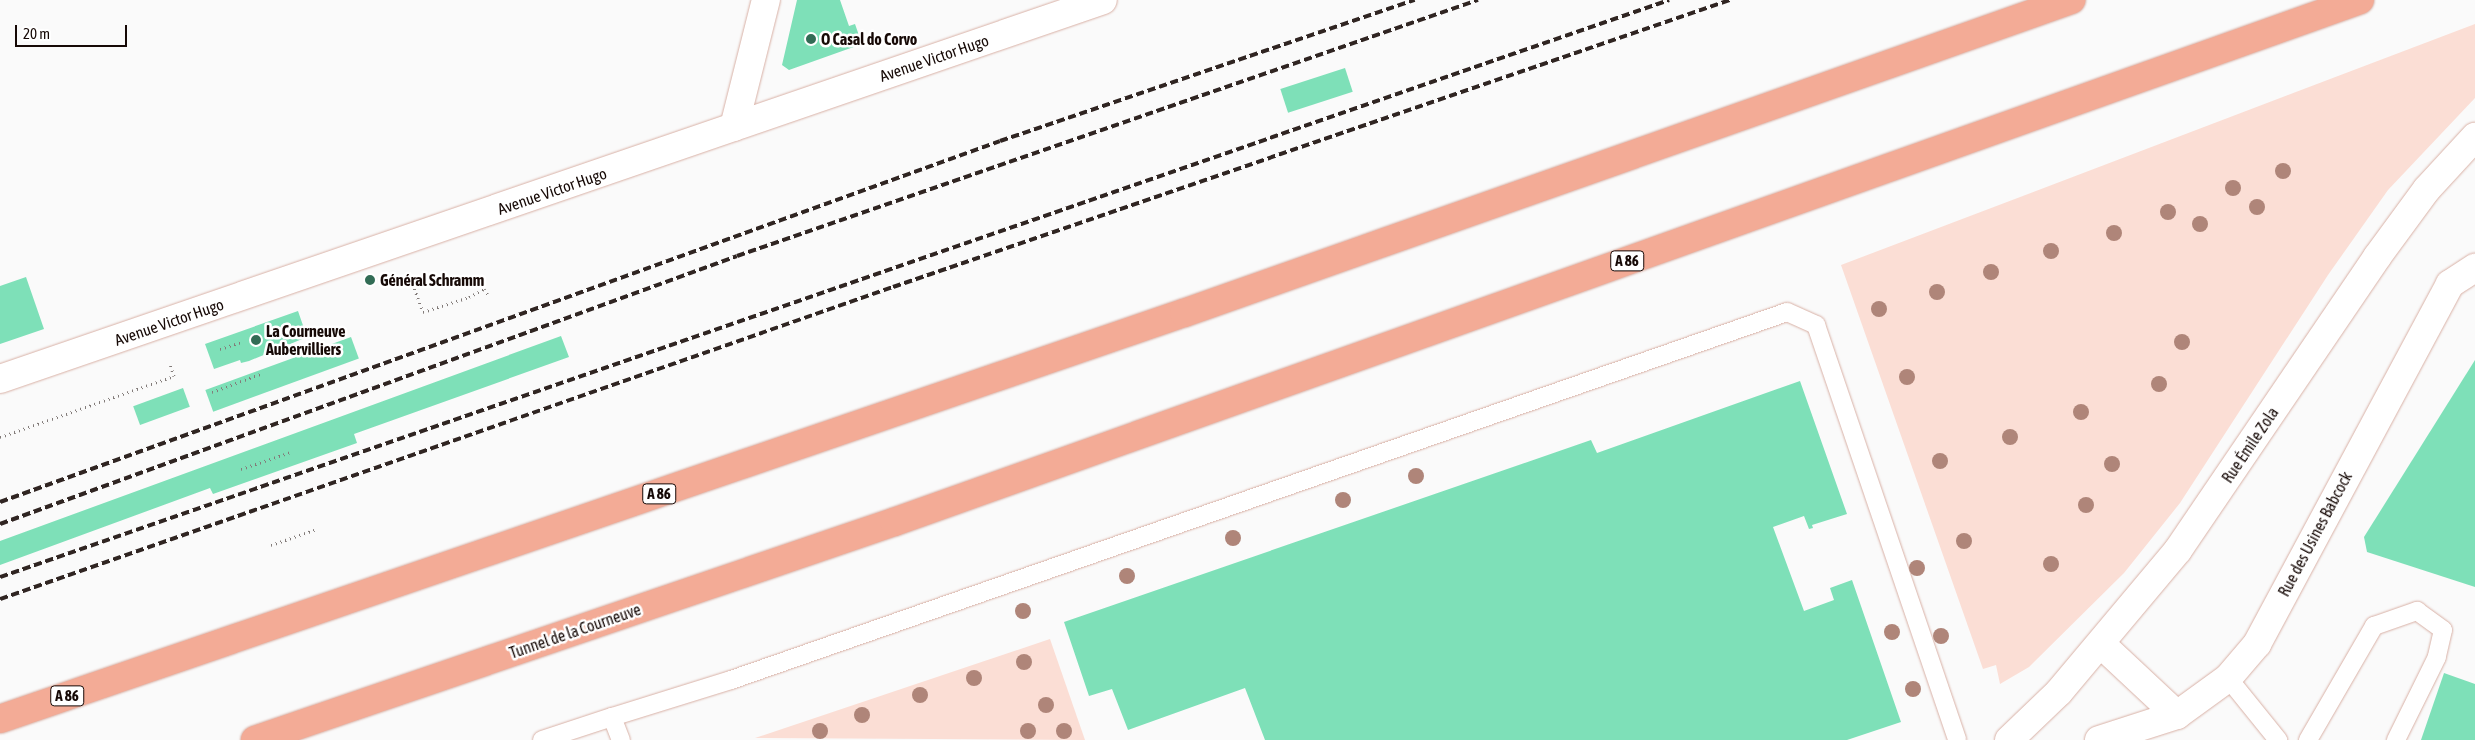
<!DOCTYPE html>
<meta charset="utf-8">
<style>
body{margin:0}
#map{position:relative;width:2475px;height:740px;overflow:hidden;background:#fafafa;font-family:"Asap Condensed",sans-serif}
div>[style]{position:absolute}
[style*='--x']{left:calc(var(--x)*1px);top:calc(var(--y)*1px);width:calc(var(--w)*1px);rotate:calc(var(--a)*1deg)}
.green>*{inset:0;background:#fbded5}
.building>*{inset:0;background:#7ee0b8;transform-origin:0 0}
.path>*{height:3px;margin-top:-1.5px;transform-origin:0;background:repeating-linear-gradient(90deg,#827b79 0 1px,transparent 0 5px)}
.roads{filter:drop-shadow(0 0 1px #d8b0a5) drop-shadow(0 0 1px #d8b0a5)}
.lane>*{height:18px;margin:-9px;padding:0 9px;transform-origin:9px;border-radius:9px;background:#fff}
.street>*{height:28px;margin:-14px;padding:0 14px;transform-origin:14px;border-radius:14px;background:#fff}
.highway>*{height:28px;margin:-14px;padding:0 14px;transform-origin:14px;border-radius:14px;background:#f3ab96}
.rail>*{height:4px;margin-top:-2px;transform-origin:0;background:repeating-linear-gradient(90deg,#302522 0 8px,transparent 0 12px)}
.trees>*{width:16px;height:16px;margin:-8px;border-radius:50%;background:#af8579}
.dots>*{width:14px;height:14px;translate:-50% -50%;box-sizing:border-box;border:2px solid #fff;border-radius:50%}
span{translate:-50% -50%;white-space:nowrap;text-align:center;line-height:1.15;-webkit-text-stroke:5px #fff;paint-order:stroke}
.shield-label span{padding:1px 4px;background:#fff;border:1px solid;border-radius:4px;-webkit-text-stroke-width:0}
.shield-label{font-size:15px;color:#160906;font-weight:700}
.poi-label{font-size:16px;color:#160906;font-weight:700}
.left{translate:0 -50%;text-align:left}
.street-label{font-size:16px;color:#160906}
.scale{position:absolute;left:15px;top:25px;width:112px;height:22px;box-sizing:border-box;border:2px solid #160906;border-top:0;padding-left:6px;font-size:15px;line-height:18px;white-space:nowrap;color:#160906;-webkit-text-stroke:4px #fff;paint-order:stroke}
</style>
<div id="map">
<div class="green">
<i style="clip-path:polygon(2475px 24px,2475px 98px,2388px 190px,2328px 275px,2180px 503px,2124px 573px,2029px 667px,2000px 684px,1996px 665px,1983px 669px,1841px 265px)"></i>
<i style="clip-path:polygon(1050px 639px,1085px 740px,755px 738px)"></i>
</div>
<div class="building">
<i style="clip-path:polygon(797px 0,840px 0,849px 26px,855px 24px,862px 44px,789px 70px,782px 65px)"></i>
<i style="left:1345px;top:68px;width:25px;height:68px;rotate:72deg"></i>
<i style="clip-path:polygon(26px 277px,44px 329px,0 344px,0 286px)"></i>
<i style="clip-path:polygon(298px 311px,307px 337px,249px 361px,241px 363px,240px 360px,214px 369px,205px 344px)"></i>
<i style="clip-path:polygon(561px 336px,569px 357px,354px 434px,357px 443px,213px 494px,210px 488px,0 565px,0 541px)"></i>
<i style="left:351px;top:337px;width:23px;height:155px;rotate:70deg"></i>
<i style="clip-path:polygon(2475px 360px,2475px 587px,2367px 552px,2364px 537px)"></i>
<i style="clip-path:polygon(1800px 381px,1847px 514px,1812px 525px,1813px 528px,1809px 529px,1804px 516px,1773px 527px,1804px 611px,1834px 600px,1830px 588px,1852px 580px,1901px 722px,1847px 740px,1265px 740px,1245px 688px,1128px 730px,1112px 689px,1089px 696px,1064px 622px,1591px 440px,1597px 453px)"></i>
<i style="left:183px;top:388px;width:20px;height:53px;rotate:70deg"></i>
<i style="clip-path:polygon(2444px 673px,2475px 684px,2475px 740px,2421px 740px)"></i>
</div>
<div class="path">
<i style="--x:411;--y:279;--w:35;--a:70"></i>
<i style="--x:423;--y:312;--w:48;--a:-18.1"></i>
<i style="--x:469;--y:297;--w:17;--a:-28"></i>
<i style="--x:484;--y:289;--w:7;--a:56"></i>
<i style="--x:267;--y:333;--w:24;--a:-19"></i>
<i style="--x:220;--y:349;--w:23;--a:-18"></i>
<i style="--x:212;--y:392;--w:54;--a:-20.4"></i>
<i style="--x:0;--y:437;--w:184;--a:-19.3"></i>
<i style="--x:174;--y:376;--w:13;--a:-108"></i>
<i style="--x:241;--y:469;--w:53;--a:-18.8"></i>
<i style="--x:271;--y:545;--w:49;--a:-19.2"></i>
</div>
<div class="roads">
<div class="lane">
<i style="--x:2228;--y:678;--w:80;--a:51.1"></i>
<i style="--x:612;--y:717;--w:125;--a:-17.3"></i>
<i style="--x:731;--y:680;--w:1118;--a:-19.21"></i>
<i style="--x:1787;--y:312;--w:32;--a:24"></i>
<i style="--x:1816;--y:325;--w:438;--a:71.2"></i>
<i style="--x:542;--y:740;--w:74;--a:-18.2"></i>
<i style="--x:612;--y:717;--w:25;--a:69"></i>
<i style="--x:2308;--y:740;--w:132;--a:-59.9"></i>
<i style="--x:2374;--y:626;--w:46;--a:-19.2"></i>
<i style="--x:2417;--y:611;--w:32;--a:36"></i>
<i style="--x:2443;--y:630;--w:28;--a:103"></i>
<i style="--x:2437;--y:657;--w:93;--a:116.3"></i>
</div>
<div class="street">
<i style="--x:734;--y:127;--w:131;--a:-75.9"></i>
<i style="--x:0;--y:379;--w:1166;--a:-18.96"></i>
<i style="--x:2101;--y:644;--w:104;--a:43.1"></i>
<i style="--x:2009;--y:740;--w:69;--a:-43.8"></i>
<i style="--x:2059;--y:692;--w:185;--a:-50"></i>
<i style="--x:2178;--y:550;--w:354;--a:-55.8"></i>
<i style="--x:2377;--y:257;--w:84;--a:-53.7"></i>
<i style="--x:2427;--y:189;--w:71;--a:-47.3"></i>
<i style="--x:2099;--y:740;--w:82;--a:-17.8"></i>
<i style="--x:2177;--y:715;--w:63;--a:-36"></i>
<i style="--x:2228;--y:678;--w:45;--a:-49.5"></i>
<i style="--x:2257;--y:644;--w:408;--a:-61.8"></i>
<i style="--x:2450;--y:284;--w:30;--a:-33"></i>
</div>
<div class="highway">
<i style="--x:0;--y:719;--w:1252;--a:-18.93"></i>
<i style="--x:1184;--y:313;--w:941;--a:-19.44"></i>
<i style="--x:255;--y:740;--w:675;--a:-18.84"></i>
<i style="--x:894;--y:522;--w:1556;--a:-19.6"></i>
</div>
</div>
<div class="rail">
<i style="--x:0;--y:502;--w:1063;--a:-19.85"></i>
<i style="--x:1000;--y:141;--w:438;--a:-18.8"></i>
<i style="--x:0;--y:524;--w:784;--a:-19.98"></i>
<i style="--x:737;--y:256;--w:784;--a:-19.06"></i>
<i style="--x:0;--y:577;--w:1766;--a:-19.07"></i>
<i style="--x:0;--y:599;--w:946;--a:-19.26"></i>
<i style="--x:893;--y:287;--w:885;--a:-18.93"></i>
</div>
<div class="trees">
<i style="left:2283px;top:171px"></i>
<i style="left:2233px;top:188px"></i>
<i style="left:2257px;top:207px"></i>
<i style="left:2168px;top:212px"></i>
<i style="left:2200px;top:224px"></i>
<i style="left:2114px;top:233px"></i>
<i style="left:2051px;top:251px"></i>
<i style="left:1991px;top:272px"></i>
<i style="left:1937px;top:292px"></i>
<i style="left:1879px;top:309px"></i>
<i style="left:2182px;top:342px"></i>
<i style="left:1907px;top:377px"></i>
<i style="left:2159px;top:384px"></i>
<i style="left:2081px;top:412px"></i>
<i style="left:2010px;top:437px"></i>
<i style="left:1940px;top:461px"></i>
<i style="left:2112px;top:464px"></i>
<i style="left:1416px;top:476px"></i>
<i style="left:1343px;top:500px"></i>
<i style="left:2086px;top:505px"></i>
<i style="left:1233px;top:538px"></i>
<i style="left:1964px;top:541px"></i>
<i style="left:2051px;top:564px"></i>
<i style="left:1917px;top:568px"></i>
<i style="left:1127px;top:576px"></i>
<i style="left:1023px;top:611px"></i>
<i style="left:1892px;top:632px"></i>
<i style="left:1941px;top:636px"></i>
<i style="left:1024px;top:662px"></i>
<i style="left:974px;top:678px"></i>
<i style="left:1913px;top:689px"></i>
<i style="left:920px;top:695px"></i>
<i style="left:1046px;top:705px"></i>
<i style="left:862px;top:715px"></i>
<i style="left:820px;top:731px"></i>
<i style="left:1028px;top:731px"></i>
<i style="left:1064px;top:731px"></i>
</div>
<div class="dots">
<i style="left:811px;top:39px;background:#326c55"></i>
<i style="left:370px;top:280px;background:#326c55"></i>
<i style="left:256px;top:340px;background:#326c55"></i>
</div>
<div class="shield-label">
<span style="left:1627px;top:261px">A 86</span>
<span style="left:659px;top:494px">A 86</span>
<span style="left:67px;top:696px">A 86</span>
</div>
<div class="poi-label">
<span class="left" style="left:821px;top:39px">O Casal do Corvo</span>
<span class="left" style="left:380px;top:280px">Général Schramm</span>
<span class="left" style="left:266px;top:340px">La Courneuve<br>Aubervilliers</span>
</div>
<div class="street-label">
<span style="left:934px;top:58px;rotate:-19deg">Avenue Victor Hugo</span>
<span style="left:552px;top:191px;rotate:-19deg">Avenue Victor Hugo</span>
<span style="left:169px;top:322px;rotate:-19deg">Avenue Victor Hugo</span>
<span style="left:2250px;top:445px;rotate:-56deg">Rue Émile Zola</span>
<span style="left:2315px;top:534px;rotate:-62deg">Rue des Usines Babcock</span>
<span style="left:575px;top:631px;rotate:-19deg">Tunnel de la Courneuve</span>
</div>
<div class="scale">20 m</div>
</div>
